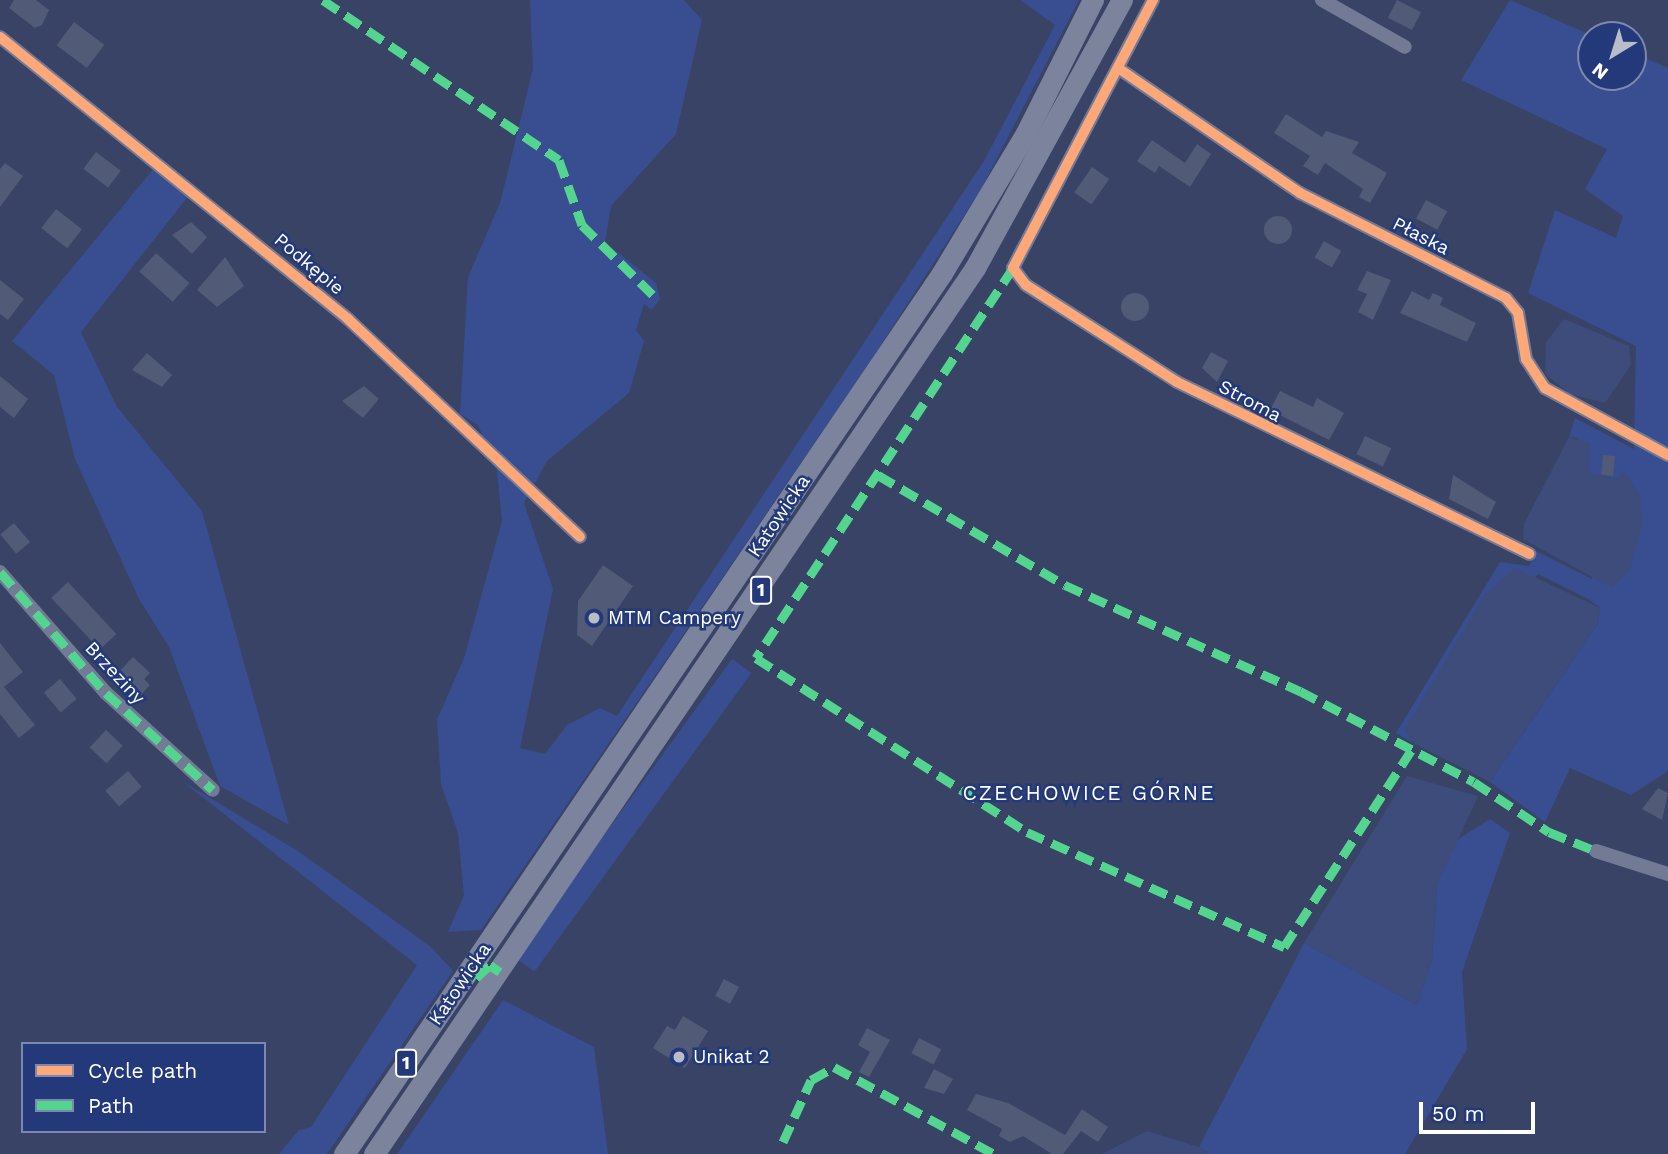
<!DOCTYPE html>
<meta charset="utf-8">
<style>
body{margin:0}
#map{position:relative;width:1668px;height:1154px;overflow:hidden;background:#384366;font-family:"Work Sans",sans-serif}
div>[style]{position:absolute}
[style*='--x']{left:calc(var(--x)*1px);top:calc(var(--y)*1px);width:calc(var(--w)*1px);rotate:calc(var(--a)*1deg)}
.green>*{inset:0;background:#384e90;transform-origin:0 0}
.water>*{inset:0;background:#3d4c7b}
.building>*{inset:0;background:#515a76;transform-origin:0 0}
.round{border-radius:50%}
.minor>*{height:14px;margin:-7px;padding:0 7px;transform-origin:7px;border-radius:7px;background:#727a95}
.primary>*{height:21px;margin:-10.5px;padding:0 10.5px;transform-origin:10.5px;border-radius:10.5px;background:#7c839c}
.quiet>*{height:9px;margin-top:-4.5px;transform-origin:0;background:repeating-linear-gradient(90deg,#53d58f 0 18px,transparent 0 27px)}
.cycleway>*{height:10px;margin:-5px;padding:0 5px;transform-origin:5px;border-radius:5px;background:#fea87a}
.dots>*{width:19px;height:19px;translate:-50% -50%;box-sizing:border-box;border:4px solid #24397a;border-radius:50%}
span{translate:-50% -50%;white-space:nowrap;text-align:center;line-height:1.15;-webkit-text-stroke:5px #24397a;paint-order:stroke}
.shield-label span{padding:2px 5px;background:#24397a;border:2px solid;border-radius:5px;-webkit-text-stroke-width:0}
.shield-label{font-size:18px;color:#fff;font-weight:700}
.street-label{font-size:19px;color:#fff}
.poi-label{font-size:19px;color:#fff}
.left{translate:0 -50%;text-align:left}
.neighbourhood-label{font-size:21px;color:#fff;letter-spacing:2px}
.legend{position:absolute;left:21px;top:1042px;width:245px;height:91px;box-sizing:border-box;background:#24397a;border:2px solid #7c88af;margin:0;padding:9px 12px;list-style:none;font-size:21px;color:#fff}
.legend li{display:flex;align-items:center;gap:14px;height:35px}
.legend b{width:35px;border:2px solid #7c88af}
.north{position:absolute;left:1577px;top:21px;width:70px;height:70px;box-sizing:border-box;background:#24397a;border:2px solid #7c88af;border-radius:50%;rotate:218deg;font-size:19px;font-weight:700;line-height:28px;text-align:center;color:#fff}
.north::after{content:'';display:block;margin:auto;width:24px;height:32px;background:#b9bdc9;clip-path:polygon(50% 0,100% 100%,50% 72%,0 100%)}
.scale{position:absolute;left:1419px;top:1102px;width:116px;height:32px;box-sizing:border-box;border:4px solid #fff;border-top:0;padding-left:9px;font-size:21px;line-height:24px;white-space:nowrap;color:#fff;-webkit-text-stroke:5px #24397a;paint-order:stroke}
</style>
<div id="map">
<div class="green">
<i style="clip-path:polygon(530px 0,684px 0,702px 20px,676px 134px,611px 206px,605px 242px,656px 283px,660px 299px,652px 310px,644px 304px,636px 330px,644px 341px,629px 393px,547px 461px,524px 503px,553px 589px,520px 748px,545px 754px,567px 725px,600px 708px,617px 716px,984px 161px,1055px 25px,1020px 0,1079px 0,981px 189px,870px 362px,481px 930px,448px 932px,464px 895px,458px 833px,441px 784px,437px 720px,464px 658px,502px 521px,497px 471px,478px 425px,460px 414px,468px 277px,500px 203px,533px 69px)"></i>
<i style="clip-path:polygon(1510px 0,1591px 35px,1591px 77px,1633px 77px,1633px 53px,1668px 68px,1668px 771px,1631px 795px,1570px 768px,1545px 822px,1490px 782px,1598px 623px,1600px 608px,1588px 599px,1538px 574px,1405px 729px,1413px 743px,1396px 733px,1500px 562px,1529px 566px,1536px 551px,1592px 579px,1617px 479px,1588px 472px,1578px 438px,1569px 437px,1575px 418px,1634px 449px,1636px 346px,1528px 293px,1555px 210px,1616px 238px,1623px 216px,1585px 189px,1607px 149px,1461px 80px)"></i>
<i style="clip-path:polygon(155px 167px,190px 194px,81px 332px,117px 407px,202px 511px,289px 825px,220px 786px,169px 647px,139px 599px,75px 459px,54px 375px,12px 341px)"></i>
<i style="left:732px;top:659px;width:24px;height:369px;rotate:36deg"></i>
<i style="clip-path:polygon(182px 781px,298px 851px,431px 947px,453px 971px,327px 1154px,279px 1154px,299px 1130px,311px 1127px,417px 965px)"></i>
<i style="clip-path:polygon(1490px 819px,1510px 833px,1462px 972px,1467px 1049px,1405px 1154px,1211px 1154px,1199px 1147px,1304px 943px,1417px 1005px,1432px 959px,1437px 885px,1455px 841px)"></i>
<i style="clip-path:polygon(503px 1000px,594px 1047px,608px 1154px,397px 1154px)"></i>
</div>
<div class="water">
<i style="clip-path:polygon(1564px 319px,1629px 346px,1631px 365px,1605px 403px,1570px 394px,1545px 374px,1546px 342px)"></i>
<i style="clip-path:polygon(1569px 437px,1590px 443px,1589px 472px,1616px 479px,1624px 472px,1641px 495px,1642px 525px,1630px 570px,1612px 588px,1523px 539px,1524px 524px)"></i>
<i style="clip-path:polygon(1515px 568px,1600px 608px,1598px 623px,1490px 782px,1413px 743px,1405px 729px,1484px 595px)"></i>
<i style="clip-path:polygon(1407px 776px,1478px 796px,1437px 885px,1432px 959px,1417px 1005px,1304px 943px)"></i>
<i style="clip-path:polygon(1147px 1131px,1199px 1147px,1211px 1154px,1102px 1154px)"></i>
</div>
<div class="building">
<i style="clip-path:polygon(14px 0,36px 0,49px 10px,42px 25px,35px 28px,9px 8px)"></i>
<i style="left:1397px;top:0;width:27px;height:20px;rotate:27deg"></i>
<i style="left:74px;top:22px;width:38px;height:29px;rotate:37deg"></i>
<i style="clip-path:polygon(1286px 114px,1322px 137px,1326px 131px,1359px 142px,1352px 153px,1387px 173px,1370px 203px,1359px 197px,1363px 189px,1325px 163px,1318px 175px,1303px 166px,1310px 156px,1274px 133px)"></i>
<i style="clip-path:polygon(1152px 140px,1185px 163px,1197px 144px,1211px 154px,1190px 187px,1159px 166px,1155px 173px,1137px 161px)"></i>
<i style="left:96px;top:152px;width:31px;height:21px;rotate:37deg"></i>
<i style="clip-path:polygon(5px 163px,23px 176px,0 207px,0 169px)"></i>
<i style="left:1092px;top:167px;width:21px;height:31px;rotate:35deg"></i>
<i style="left:1426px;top:200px;width:24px;height:21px;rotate:28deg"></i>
<i style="left:56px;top:209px;width:33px;height:24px;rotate:38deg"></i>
<i class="round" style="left:1264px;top:216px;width:28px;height:28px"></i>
<i style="clip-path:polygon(191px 222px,207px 237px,192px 254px,172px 235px)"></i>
<i style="left:1324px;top:241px;width:20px;height:19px;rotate:30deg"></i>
<i style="left:156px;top:253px;width:45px;height:25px;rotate:42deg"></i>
<i style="clip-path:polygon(225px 257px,244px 286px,217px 307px,197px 290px)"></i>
<i style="clip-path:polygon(1367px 271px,1391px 280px,1373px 320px,1358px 312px,1367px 294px,1357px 290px)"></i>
<i style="clip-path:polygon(0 280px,24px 299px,8px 320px,0 314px)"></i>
<i style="clip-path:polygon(1412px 291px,1429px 300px,1433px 293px,1443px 298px,1440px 305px,1476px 323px,1467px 342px,1400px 313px)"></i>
<i class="round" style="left:1121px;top:293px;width:28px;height:28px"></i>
<i style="clip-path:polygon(1211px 352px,1228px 361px,1217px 382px,1202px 368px)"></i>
<i style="clip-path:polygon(147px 353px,172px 375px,162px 387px,132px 370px)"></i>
<i style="clip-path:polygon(0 376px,28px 399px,14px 418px,0 407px)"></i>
<i style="clip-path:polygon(364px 386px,379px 399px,363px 418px,342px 401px)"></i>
<i style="clip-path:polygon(1280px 391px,1313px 407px,1317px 398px,1344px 413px,1329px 440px,1270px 410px)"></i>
<i style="left:1365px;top:436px;width:29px;height:20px;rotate:25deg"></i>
<i style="left:1603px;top:455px;width:12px;height:20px;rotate:5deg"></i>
<i style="clip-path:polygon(1453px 475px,1496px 502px,1488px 519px,1449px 499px)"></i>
<i style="left:14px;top:523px;width:25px;height:18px;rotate:50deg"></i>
<i style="clip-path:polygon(603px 565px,633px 586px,592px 646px,577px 635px,578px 601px)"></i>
<i style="left:68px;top:582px;width:71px;height:23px;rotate:47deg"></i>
<i style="clip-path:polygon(0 643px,23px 672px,4px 687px,35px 725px,19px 738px,0 714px)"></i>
<i style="clip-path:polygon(133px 657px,150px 673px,144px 679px,150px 685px,140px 696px,117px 674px)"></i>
<i style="left:60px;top:679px;width:26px;height:21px;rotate:50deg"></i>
<i style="left:106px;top:730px;width:23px;height:24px;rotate:43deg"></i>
<i style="left:128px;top:771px;width:21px;height:30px;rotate:49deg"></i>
<i style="clip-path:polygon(1658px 788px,1668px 793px,1662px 820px,1642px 809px)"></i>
<i style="left:724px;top:979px;width:17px;height:19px;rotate:28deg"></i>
<i style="clip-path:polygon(683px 1016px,708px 1031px,685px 1068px,653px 1048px,667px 1026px,675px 1030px)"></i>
<i style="clip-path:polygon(867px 1028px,890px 1040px,869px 1077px,859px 1072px,870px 1052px,858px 1045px)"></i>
<i style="left:919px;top:1038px;width:25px;height:17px;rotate:27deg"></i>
<i style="clip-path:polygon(934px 1069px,953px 1079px,944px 1094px,924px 1088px)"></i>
<i style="clip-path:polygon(976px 1094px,1008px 1103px,1065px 1135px,1082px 1109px,1108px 1127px,1098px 1142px,1081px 1131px,1063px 1154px,1052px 1154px,1023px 1136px,1010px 1142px,999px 1136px,1002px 1129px,967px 1110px)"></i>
</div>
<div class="minor">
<i style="--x:1153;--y:0;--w:302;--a:117.6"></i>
<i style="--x:1013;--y:268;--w:21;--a:53"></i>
<i style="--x:1026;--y:285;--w:179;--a:32.7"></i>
<i style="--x:1177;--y:382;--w:392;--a:26"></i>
<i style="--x:1322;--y:0;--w:95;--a:29.5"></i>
<i style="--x:0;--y:37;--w:448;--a:39"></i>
<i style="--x:348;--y:319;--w:318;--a:43.2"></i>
<i style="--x:1121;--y:70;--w:217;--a:34.5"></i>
<i style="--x:1300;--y:193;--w:231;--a:27"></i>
<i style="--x:1506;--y:298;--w:19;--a:51"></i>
<i style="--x:1518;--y:313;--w:47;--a:80.1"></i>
<i style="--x:1526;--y:359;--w:35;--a:57"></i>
<i style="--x:1545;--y:388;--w:140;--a:28.6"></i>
<i style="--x:0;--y:572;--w:161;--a:48.8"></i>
<i style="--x:106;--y:693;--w:144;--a:42.2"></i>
<i style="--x:1596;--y:851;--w:76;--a:17.7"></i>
</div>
<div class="primary">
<i style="--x:344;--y:1154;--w:1065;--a:-55.83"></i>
<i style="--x:942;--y:273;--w:163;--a:-59"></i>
<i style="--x:1026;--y:133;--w:149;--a:-63.3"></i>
<i style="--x:374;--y:1154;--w:1071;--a:-55.85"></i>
<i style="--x:975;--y:268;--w:306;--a:-61.3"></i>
</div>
<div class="quiet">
<i style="--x:323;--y:0;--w:285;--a:34.1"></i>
<i style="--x:559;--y:160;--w:69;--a:70.5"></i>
<i style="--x:582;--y:225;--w:101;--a:44.6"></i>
<i style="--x:1013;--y:268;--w:467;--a:123.4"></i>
<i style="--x:756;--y:658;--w:322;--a:32.7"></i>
<i style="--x:1027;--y:832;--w:282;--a:24.1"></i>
<i style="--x:1284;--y:947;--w:236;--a:-57.1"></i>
<i style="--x:878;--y:475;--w:217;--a:30.5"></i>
<i style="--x:1065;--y:585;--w:258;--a:24.3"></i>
<i style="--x:1300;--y:691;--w:196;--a:27.6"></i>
<i style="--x:1474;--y:782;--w:90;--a:33.7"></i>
<i style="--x:1549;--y:832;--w:51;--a:22"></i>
<i style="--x:0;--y:572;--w:161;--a:48.8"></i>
<i style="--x:106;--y:693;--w:144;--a:42.2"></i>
<i style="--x:468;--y:973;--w:9;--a:32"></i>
<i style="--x:476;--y:978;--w:19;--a:-43"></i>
<i style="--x:490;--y:965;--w:12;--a:35"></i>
<i style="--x:783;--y:1142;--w:68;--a:-65.7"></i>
<i style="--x:811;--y:1080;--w:26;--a:-29"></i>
<i style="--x:834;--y:1067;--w:182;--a:28.5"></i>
</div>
<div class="cycleway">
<i style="--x:1153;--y:0;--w:302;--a:117.6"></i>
<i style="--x:1013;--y:268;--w:21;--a:53"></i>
<i style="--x:1026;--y:285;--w:179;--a:32.7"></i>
<i style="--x:1177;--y:382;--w:392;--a:26"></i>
<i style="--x:0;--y:37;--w:448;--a:39"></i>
<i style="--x:348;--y:319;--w:318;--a:43.2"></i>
<i style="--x:1121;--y:70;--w:217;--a:34.5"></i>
<i style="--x:1300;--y:193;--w:231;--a:27"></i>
<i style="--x:1506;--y:298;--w:19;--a:51"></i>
<i style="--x:1518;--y:313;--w:47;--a:80.1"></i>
<i style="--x:1526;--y:359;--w:35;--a:57"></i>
<i style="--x:1545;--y:388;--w:140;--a:28.6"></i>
</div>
<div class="dots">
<i style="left:594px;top:618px;background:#b9bdc9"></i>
<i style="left:679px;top:1057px;background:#b9bdc9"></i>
</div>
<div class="shield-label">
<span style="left:761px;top:590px">1</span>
<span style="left:406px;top:1063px">1</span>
</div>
<div class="street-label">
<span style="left:1421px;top:236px;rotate:27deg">Płaska</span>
<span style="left:309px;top:264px;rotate:40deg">Podkępie</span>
<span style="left:1250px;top:401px;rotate:28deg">Stroma</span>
<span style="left:779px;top:516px;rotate:-56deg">Katowicka</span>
<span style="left:115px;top:673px;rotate:47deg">Brzeziny</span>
<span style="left:460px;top:984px;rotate:-56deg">Katowicka</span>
</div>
<div class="poi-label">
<span class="left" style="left:608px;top:618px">MTM Campery</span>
<span class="left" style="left:693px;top:1057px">Unikat 2</span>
</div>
<div class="neighbourhood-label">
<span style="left:1089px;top:793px">CZECHOWICE GÓRNE</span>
</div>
<ul class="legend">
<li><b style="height:9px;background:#fea87a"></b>Cycle path</li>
<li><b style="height:9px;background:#53d58f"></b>Path</li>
</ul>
<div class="north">N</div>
<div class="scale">50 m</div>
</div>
